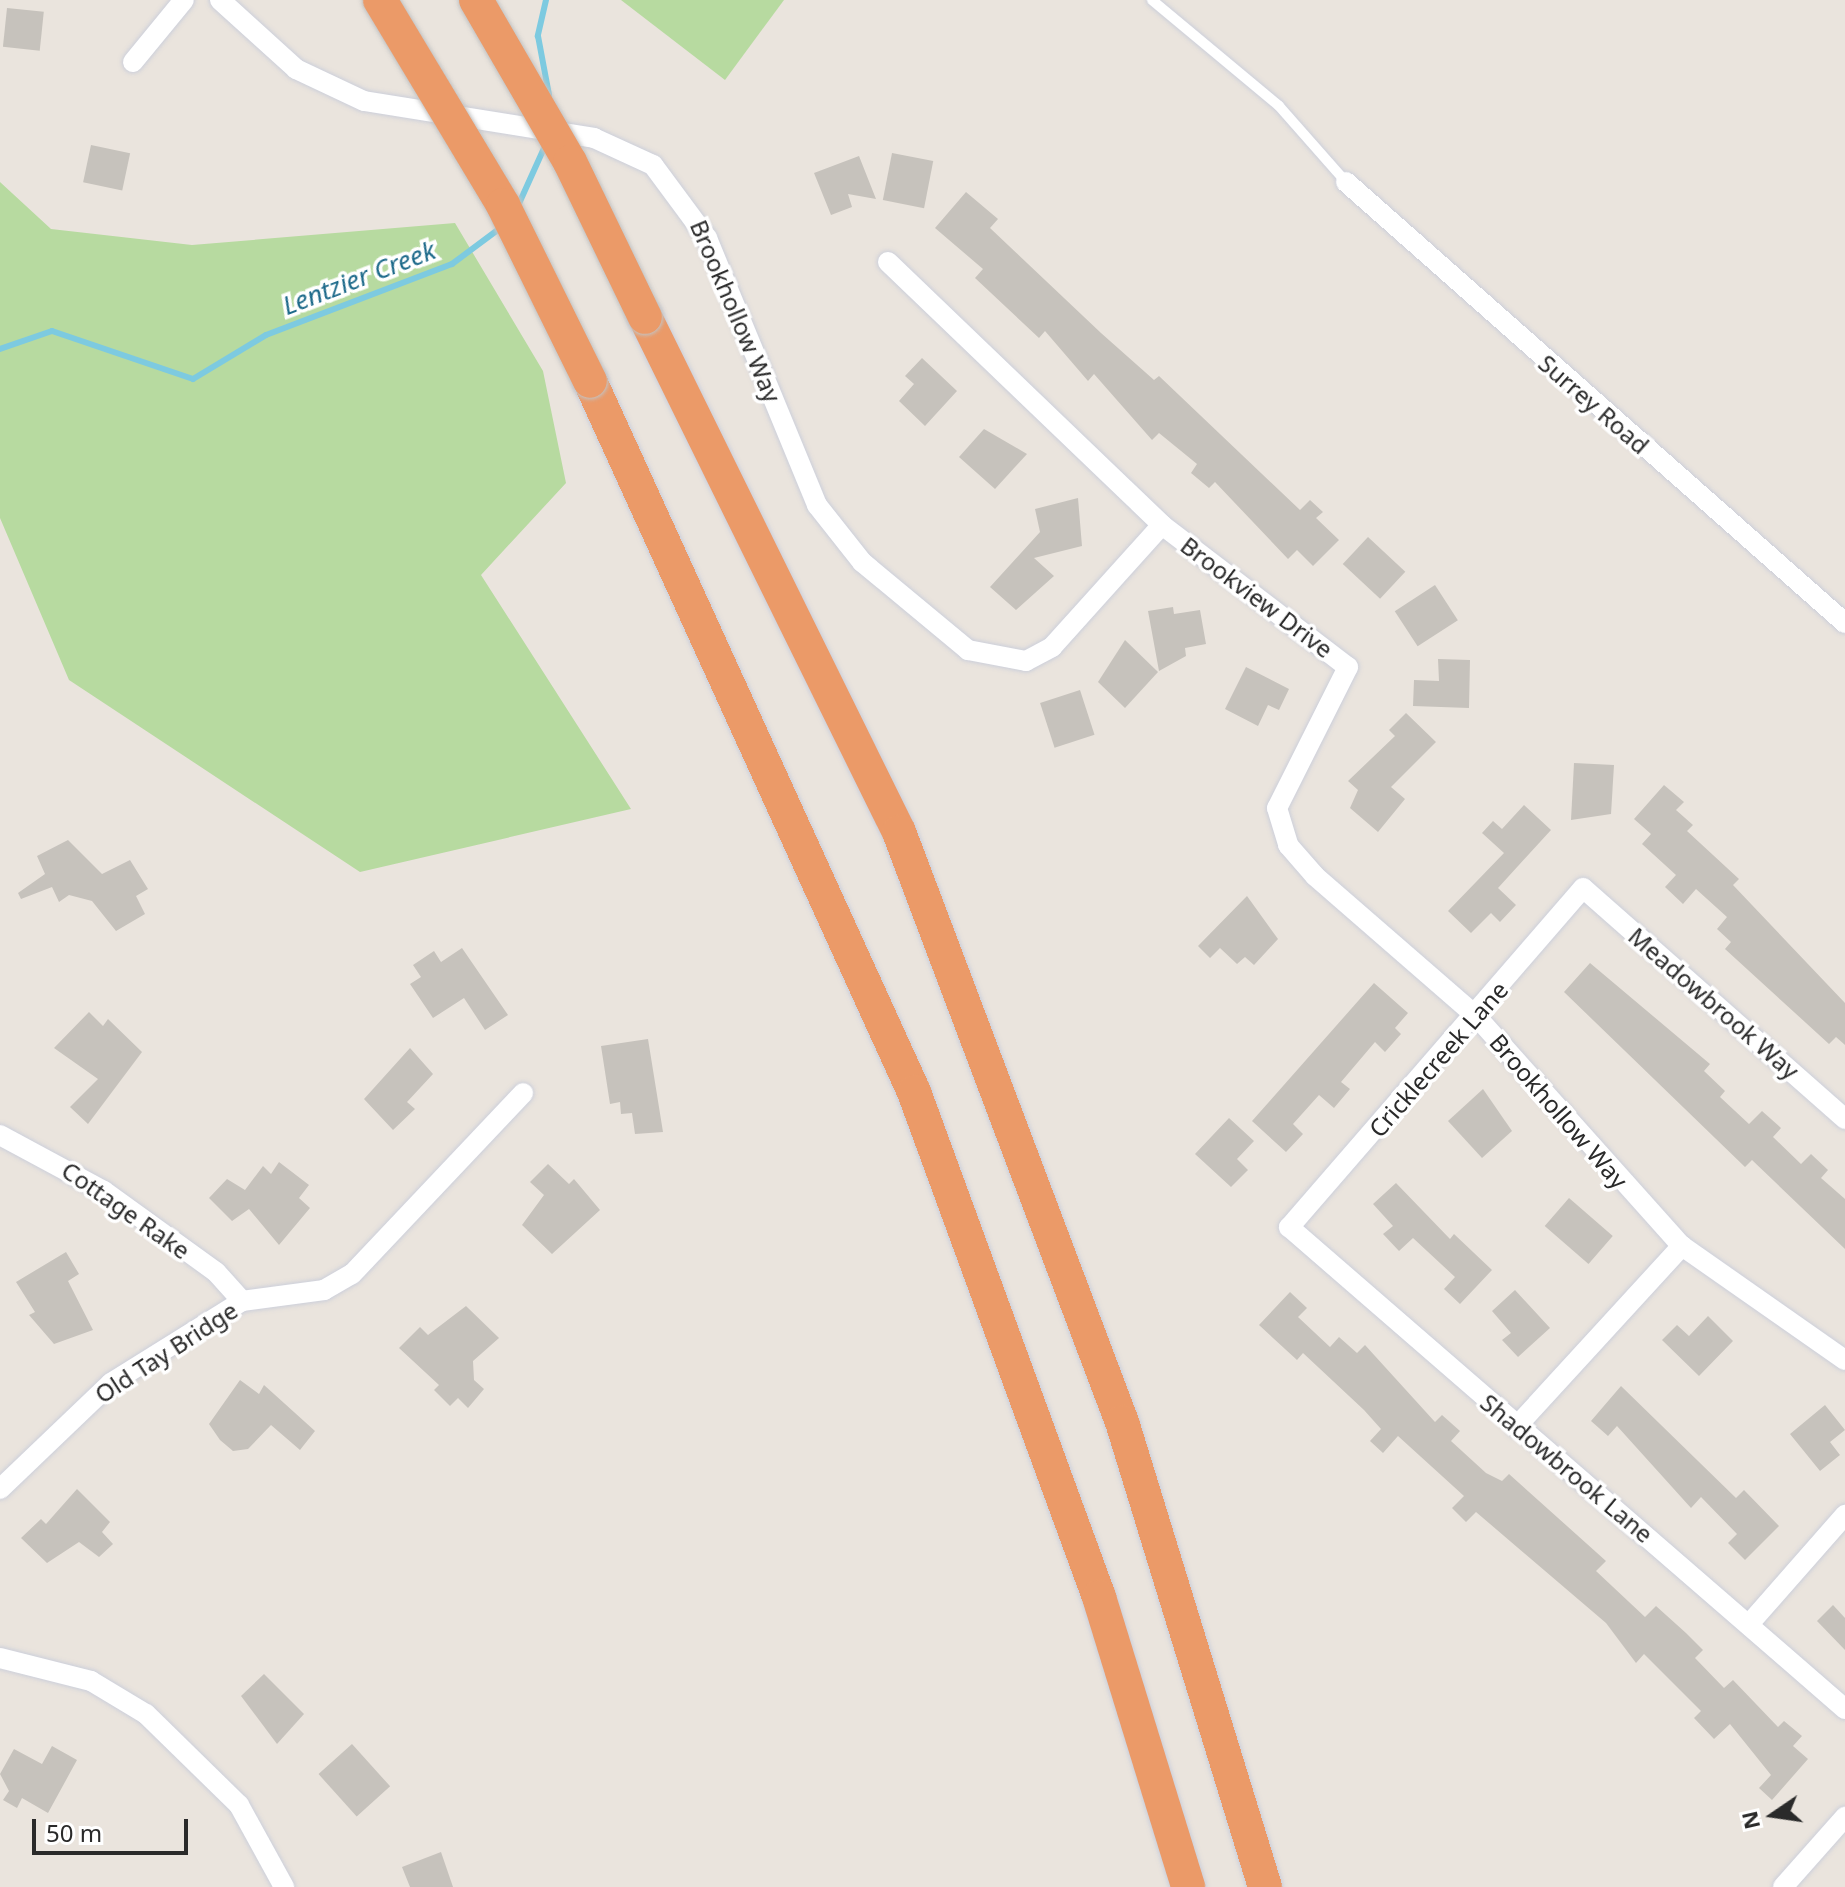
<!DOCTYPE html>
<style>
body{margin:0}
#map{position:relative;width:1845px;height:1887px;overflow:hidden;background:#eae4dd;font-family:"Noto Sans",sans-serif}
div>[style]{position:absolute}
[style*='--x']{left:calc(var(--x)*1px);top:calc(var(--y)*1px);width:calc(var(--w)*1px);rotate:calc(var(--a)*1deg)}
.green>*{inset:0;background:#b7daa0}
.stream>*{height:6px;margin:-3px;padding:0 3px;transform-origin:3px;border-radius:3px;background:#7dcae0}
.building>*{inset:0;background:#c6c2bc;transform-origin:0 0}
.roads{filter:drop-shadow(0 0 2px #cccfda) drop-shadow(0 0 2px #cccfda)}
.lane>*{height:10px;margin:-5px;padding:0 5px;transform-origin:5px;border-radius:5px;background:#fff}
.street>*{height:20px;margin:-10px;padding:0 10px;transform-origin:10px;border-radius:10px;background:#fff}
.highway>*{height:34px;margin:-17px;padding:0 17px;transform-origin:17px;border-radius:17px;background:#eb9a68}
.bridges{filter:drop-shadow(0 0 2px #c3c3c3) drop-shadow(0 0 2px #c3c3c3)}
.highway-bridge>*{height:34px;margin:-17px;padding:0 17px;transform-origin:17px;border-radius:17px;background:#eb9a68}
span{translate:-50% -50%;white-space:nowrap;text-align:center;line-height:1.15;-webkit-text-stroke:7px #fff;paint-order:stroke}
.street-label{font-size:24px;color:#2a2a2a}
.water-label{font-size:26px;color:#1d6a8a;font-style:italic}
.north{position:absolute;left:1733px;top:1775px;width:80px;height:80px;-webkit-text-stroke:6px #fff;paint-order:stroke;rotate:257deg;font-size:22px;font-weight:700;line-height:32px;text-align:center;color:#2a2a2a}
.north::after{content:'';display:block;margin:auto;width:28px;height:36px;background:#2a2a2a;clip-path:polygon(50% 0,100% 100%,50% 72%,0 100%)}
.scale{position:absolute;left:32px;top:1819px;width:156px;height:36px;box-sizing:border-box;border:4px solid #2a2a2a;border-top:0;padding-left:10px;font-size:24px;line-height:28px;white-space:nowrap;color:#2a2a2a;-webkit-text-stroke:6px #fff;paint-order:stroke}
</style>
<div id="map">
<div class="green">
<i style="clip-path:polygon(621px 0,784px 0,725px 80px)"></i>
<i style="clip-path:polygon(0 182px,51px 229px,192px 245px,455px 223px,543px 371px,566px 483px,481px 575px,631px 809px,360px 872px,69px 680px,0 518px)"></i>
</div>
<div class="stream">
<i style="--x:546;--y:0;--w:37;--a:103"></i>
<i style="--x:538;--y:36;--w:60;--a:79.4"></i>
<i style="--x:517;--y:208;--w:68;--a:-65.7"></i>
<i style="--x:0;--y:349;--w:55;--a:-19.1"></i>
<i style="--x:52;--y:331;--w:149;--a:18.8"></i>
<i style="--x:193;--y:379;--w:85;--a:-31.1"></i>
<i style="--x:266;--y:335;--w:199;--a:-20.9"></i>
<i style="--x:452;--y:264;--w:64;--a:-36.7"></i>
</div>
<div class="building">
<i style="left:7px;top:8px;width:37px;height:39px;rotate:6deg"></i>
<i style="left:91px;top:145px;width:40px;height:38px;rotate:12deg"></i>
<i style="left:892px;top:153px;width:42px;height:48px;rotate:11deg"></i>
<i style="clip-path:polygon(859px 156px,876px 199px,848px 194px,852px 207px,831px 215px,814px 173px)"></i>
<i style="clip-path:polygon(966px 192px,998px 219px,990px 228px,1101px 333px,1154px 380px,1159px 376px,1300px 510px,1310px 500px,1323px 512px,1316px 518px,1339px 540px,1313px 566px,1297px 550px,1288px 559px,1215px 482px,1209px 488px,1191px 473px,1197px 464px,1159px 433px,1152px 440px,1094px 374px,1088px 381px,1045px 331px,1039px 338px,975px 278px,983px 269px,935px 228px)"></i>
<i style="clip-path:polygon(922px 358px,957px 391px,925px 426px,899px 401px,914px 384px,905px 376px)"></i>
<i style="clip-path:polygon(984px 429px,1027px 454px,995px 489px,959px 457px)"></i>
<i style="clip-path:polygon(1078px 498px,1082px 546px,1034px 558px,1054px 576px,1016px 610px,990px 587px,1040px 532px,1035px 509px)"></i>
<i style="left:1368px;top:537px;width:51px;height:37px;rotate:43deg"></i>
<i style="left:1435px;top:585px;width:42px;height:48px;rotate:57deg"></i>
<i style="clip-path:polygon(1173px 607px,1174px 614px,1200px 610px,1206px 644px,1185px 648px,1186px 656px,1159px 671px,1148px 611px)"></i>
<i style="clip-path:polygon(1125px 640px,1158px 672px,1125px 708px,1098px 682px)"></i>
<i style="clip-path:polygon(1438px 659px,1470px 660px,1469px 708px,1413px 706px,1414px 680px,1439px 681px)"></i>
<i style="clip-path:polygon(1246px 667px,1289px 689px,1279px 710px,1268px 705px,1258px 726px,1225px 709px)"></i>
<i style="left:1080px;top:690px;width:47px;height:42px;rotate:72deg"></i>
<i style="clip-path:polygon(1406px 713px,1436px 742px,1391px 787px,1405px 799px,1378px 832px,1350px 808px,1358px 790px,1348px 781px,1395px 736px,1389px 730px)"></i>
<i style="clip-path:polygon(1574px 763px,1614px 765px,1611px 814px,1571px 820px)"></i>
<i style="clip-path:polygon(1664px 785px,1684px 802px,1676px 810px,1693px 825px,1687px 831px,1739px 879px,1733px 885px,1845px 1003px,1845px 1045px,1836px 1037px,1829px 1044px,1725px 949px,1731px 942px,1717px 929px,1727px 917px,1696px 889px,1683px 904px,1665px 887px,1676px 875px,1642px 844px,1651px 834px,1634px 819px)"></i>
<i style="clip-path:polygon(1524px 805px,1551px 830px,1498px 888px,1516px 905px,1500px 922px,1491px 913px,1471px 933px,1448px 911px,1504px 853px,1482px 833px,1493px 821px,1502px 829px)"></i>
<i style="clip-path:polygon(68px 840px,102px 874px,130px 860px,148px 889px,136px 896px,145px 914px,116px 931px,92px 901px,69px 895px,59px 902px,52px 887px,21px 899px,18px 893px,45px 874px,37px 856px)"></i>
<i style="clip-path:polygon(1247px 896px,1278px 939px,1254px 965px,1245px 957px,1237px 964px,1220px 948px,1210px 958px,1198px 946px)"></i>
<i style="clip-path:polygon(462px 948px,508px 1015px,485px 1030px,464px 998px,433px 1018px,410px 984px,421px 977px,413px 965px,434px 951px,441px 962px)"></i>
<i style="clip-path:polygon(1590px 963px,1710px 1064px,1704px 1071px,1725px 1091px,1720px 1097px,1749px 1124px,1762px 1111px,1781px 1128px,1773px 1137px,1801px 1164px,1811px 1154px,1828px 1170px,1821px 1178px,1845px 1199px,1845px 1249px,1752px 1160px,1745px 1167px,1564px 992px)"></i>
<i style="clip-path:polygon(1374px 983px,1408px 1013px,1395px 1028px,1401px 1034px,1385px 1052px,1375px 1042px,1341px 1082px,1350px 1089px,1334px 1108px,1319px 1095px,1293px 1124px,1303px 1134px,1286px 1152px,1252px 1121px)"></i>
<i style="clip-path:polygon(89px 1012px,103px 1026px,108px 1019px,142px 1052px,88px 1124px,70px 1107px,98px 1079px,54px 1048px)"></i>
<i style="clip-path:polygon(648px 1039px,663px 1132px,635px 1134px,632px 1113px,621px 1114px,620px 1102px,610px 1104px,601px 1046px)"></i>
<i style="clip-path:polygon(410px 1048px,433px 1074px,407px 1102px,415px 1109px,393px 1130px,364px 1099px)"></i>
<i style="clip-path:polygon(1483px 1089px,1512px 1131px,1482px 1158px,1448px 1121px)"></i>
<i style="clip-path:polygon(1229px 1118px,1254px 1141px,1237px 1159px,1248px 1170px,1231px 1187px,1195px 1154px)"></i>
<i style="clip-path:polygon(279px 1162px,309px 1185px,299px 1198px,310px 1208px,279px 1245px,249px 1209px,232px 1221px,209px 1198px,227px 1179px,245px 1190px,263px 1166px,271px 1174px)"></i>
<i style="clip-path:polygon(548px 1164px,569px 1184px,574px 1179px,600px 1210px,552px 1254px,522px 1225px,544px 1195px,530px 1182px)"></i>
<i style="clip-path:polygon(1396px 1183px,1450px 1239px,1454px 1234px,1492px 1270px,1460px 1304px,1444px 1289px,1455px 1277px,1413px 1238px,1399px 1251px,1383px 1234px,1393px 1226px,1373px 1204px)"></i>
<i style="left:1569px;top:1198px;width:58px;height:37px;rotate:41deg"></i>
<i style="clip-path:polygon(66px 1252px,79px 1274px,68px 1281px,93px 1330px,54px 1344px,29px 1315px,35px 1312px,16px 1282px)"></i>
<i style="clip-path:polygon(1515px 1290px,1550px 1328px,1518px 1357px,1502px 1340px,1511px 1333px,1492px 1311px)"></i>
<i style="clip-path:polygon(1290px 1292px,1307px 1308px,1298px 1317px,1330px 1347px,1339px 1337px,1357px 1353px,1365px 1345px,1435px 1422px,1442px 1415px,1460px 1431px,1451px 1441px,1486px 1473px,1502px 1481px,1509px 1474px,1606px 1561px,1596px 1571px,1645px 1617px,1656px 1606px,1686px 1633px,1703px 1650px,1695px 1658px,1724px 1688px,1733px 1680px,1778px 1727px,1784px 1721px,1802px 1736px,1793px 1746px,1808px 1759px,1772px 1800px,1759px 1788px,1771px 1775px,1730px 1724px,1714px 1739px,1694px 1718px,1701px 1711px,1644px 1654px,1636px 1663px,1606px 1623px,1476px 1512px,1466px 1522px,1452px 1508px,1464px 1496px,1398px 1436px,1383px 1453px,1370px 1441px,1381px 1429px,1364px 1410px,1303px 1353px,1297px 1360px,1259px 1325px)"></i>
<i style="clip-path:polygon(466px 1306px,499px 1338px,473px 1361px,474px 1380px,484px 1389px,468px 1408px,458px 1398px,450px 1406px,434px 1390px,439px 1385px,399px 1348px,420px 1327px,428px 1335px)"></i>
<i style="clip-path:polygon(1708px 1316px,1733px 1341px,1699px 1376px,1662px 1340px,1677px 1325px,1689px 1336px)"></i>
<i style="clip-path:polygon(240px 1380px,259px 1394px,264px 1385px,315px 1431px,300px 1450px,271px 1425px,248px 1449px,233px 1451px,220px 1440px,209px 1424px)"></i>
<i style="clip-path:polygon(1621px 1386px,1736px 1498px,1744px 1490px,1779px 1526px,1745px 1560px,1728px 1543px,1737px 1534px,1701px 1497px,1691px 1508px,1617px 1426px,1608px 1436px,1591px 1421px)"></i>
<i style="clip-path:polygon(1825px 1405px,1845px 1430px,1830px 1442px,1840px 1455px,1820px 1471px,1790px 1434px)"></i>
<i style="clip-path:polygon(77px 1489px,110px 1522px,102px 1532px,113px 1544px,99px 1557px,79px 1542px,47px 1563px,21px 1538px,41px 1519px,46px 1524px)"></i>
<i style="clip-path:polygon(1833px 1605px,1845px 1618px,1845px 1650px,1817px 1621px)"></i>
<i style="clip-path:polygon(264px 1674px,304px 1714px,277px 1744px,241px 1696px)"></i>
<i style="left:352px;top:1744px;width:57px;height:45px;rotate:48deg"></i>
<i style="clip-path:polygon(52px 1746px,77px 1760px,48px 1813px,22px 1798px,17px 1808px,3px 1800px,9px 1791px,0 1774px,14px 1749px,42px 1764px)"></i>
<i style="clip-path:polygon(441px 1852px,453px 1887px,410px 1887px,402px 1867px)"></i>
</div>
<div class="roads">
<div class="lane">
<i style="--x:1152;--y:0;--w:165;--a:39.8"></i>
<i style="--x:1279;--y:106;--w:101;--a:48.6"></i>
</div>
<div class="street">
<i style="--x:220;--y:0;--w:103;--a:42.2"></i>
<i style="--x:296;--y:69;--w:75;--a:25.2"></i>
<i style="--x:364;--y:101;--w:233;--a:9.1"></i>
<i style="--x:594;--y:138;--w:65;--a:24.6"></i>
<i style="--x:653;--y:165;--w:91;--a:53.5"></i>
<i style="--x:707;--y:238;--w:289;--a:67.6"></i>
<i style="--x:817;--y:505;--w:73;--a:51.7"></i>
<i style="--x:862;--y:562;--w:138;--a:39.7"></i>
<i style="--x:968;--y:650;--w:59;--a:10.7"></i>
<i style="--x:1026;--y:661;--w:30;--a:-28"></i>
<i style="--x:1052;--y:647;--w:164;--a:-48"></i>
<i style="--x:133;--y:62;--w:80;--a:-50.6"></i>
<i style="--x:1346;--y:182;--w:666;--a:41.47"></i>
<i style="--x:888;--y:262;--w:380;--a:43.8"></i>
<i style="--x:1162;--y:525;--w:234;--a:37.4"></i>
<i style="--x:1348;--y:667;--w:158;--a:116.7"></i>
<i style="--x:1277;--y:808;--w:39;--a:73"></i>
<i style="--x:1288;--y:845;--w:41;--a:48.9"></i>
<i style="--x:1315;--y:876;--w:215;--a:41"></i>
<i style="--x:1477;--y:1017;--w:307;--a:48.2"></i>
<i style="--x:1682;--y:1246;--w:199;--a:35"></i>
<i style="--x:1845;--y:1119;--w:349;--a:-138.6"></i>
<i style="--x:1583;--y:888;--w:449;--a:130.9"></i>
<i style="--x:1289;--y:1227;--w:736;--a:40.92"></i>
<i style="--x:0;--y:1135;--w:118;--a:28.3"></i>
<i style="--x:104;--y:1191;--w:138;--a:35.9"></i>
<i style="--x:216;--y:1272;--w:39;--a:48"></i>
<i style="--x:1516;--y:1427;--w:246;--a:-47.5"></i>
<i style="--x:0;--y:1489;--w:153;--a:-43.7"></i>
<i style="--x:111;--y:1383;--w:155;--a:-32"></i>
<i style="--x:242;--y:1301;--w:83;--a:-7.6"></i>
<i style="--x:324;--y:1290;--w:32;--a:-30"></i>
<i style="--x:352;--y:1274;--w:249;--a:-46.6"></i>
<i style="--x:1750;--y:1623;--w:144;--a:-48.7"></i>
<i style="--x:0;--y:1658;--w:94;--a:14.2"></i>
<i style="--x:91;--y:1681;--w:64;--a:31"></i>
<i style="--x:146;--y:1714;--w:130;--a:44.4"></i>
<i style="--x:239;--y:1805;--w:94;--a:61.2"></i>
<i style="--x:1783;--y:1887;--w:94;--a:-48.5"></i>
</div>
<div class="highway">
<i style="--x:645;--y:317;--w:574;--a:63.75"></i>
<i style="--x:899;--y:832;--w:631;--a:69.3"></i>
<i style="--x:1122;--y:1422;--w:486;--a:72.9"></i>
<i style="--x:590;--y:381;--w:781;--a:65.5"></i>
<i style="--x:914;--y:1092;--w:538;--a:69.88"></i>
<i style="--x:1099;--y:1597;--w:303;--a:72.9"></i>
</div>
</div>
<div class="bridges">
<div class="highway-bridge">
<i style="--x:380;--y:0;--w:239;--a:59"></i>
<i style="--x:503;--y:205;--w:196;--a:63.7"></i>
<i style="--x:476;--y:0;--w:187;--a:59.9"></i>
<i style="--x:570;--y:162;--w:172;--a:64.2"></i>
</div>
</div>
<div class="street-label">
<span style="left:736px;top:311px;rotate:67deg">Brookhollow Way</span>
<span style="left:1594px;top:404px;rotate:41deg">Surrey Road</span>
<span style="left:1257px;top:597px;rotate:37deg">Brookview Drive</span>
<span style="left:1714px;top:1003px;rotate:41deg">Meadowbrook Way</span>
<span style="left:1438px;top:1059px;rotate:-49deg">Cricklecreek Lane</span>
<span style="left:1559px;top:1111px;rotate:49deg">Brookhollow Way</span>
<span style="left:126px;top:1210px;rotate:35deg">Cottage Rake</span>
<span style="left:166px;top:1352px;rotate:-33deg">Old Tay Bridge</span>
<span style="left:1567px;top:1468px;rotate:40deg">Shadowbrook Lane</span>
</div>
<div class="water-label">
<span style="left:359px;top:278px;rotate:-21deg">Lentzier Creek</span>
</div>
<div class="north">N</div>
<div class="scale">50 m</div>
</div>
